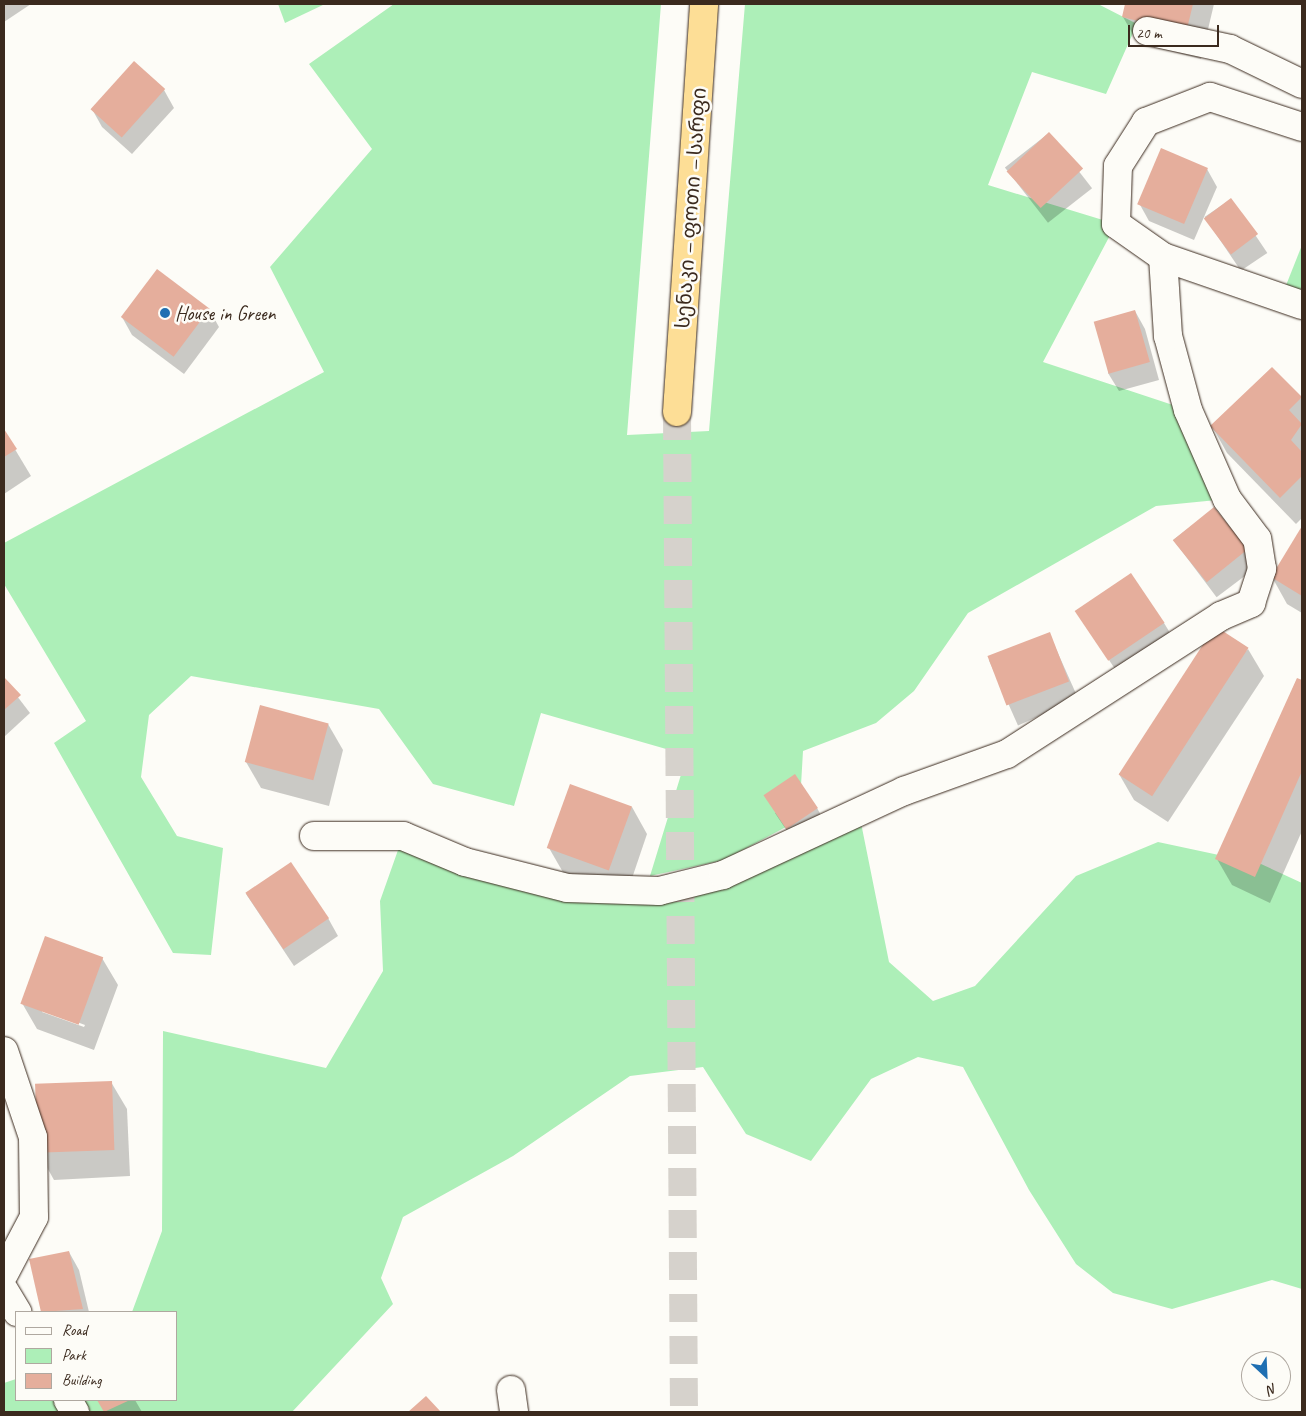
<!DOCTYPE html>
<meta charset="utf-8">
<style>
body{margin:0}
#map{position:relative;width:1306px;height:1416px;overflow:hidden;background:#fdfcf7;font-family:Caveat,"Noto Sans Georgian",sans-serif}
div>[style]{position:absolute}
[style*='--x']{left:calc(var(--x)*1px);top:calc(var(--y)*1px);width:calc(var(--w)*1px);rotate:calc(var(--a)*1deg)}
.green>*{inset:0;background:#adefb8}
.shadow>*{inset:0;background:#0003;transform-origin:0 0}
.building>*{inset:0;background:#e5ae9c;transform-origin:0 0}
.highway-tunnel>*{height:28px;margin-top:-14px;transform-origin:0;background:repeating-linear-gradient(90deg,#d6d2cc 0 28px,transparent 0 42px)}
.roads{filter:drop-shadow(0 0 1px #3b2a1e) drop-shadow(0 0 1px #3b2a1e)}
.minor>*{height:28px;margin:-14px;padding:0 14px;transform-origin:14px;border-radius:14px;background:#fdfcf7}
.highway>*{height:28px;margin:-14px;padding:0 14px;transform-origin:14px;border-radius:14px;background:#fdde96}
.dots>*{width:14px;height:14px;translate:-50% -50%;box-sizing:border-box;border:2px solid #fdfcf7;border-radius:50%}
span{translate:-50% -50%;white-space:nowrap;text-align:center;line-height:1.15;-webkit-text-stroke:5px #fdfcf7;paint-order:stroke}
.street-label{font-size:20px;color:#3b2a1e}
.poi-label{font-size:20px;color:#3b2a1e}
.left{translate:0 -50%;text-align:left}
.frame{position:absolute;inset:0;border:5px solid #3b2a1e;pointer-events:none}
.legend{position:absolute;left:15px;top:1311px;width:162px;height:90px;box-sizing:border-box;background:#fdfcf7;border:1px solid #afa8a0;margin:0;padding:6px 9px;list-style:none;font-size:15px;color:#3b2a1e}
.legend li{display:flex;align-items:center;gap:10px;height:25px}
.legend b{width:25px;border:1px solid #afa8a0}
.north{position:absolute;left:1241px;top:1351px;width:50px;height:50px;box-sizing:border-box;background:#fdfcf7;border:1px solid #afa8a0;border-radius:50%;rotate:155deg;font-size:14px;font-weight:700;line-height:20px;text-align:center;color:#3b2a1e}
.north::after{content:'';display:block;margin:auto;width:18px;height:22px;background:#1f6fb2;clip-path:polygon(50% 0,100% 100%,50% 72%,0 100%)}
.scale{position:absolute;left:1128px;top:25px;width:91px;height:22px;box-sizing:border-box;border:2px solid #3b2a1e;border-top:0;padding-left:6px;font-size:15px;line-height:18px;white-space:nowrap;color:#3b2a1e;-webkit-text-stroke:4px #fdfcf7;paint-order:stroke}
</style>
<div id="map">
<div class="green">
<i style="clip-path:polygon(278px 4px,325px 4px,285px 23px)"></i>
<i style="clip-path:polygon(394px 4px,661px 4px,627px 435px,709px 431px,745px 4px,1098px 4px,1137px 24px,1106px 94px,1032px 72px,988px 185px,1116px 224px,1043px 362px,1188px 410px,1227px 499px,1156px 506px,968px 613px,914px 691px,876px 723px,803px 751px,799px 820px,724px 860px,650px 876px,687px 755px,541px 713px,514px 806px,433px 784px,379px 709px,191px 676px,149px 715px,141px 777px,177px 836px,223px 848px,211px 955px,173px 953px,54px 743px,86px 721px,4px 584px,4px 543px,324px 372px,270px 267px,372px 149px,309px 64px)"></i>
<i style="clip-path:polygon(1302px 245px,1302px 305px,1281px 298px)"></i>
<i style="clip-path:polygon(859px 813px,889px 962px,933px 1001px,975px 986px,1076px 876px,1158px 842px,1261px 864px,1302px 883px,1302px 1289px,1272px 1280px,1172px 1309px,1113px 1293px,1076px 1264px,1029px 1190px,963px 1067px,918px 1057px,871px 1079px,811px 1161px,746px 1134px,703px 1067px,630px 1076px,513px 1156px,403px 1217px,381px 1278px,393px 1304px,292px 1412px,4px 1412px,4px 1383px,16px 1379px,16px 1400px,176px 1400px,176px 1312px,132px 1312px,162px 1231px,163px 1031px,326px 1068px,383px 971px,380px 901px,403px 836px,465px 862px,659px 891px)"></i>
</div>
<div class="shadow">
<i style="clip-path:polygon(4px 4px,31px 4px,4px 22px)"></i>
<i style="clip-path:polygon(1126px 4px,1214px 4px,1201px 59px,1138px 43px,1123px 17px)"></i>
<i style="clip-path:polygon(164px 90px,174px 108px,132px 154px,102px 127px,92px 109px)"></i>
<i style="left:1049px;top:133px;width:70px;height:56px;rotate:52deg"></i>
<i style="clip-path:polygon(1207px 169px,1217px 187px,1194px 240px,1149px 221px,1139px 203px)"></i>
<i style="left:1231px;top:199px;width:65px;height:32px;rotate:56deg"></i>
<i style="clip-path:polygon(209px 309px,219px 327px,184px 374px,132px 335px,122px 317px)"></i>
<i style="clip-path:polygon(1135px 311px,1145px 329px,1159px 380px,1119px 391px,1108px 373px)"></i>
<i style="clip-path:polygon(1301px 398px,1302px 518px,1296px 524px,1227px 453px,1212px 426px)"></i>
<i style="clip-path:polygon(4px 431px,31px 476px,4px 494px)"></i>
<i style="left:1214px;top:509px;width:72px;height:51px;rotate:53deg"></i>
<i style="clip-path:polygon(1302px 528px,1302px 613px,1287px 604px,1272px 577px)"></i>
<i style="clip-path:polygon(1077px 612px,1164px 623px,1175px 641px,1121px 678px)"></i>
<i style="left:1049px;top:633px;width:72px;height:66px;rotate:66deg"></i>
<i style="clip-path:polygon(1248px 649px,1264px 676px,1168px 822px,1134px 800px,1119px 774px)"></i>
<i style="clip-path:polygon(4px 679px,30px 713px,4px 737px)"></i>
<i style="clip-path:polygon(1297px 679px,1302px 682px,1302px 831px,1270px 903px,1232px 885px,1217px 859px)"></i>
<i style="clip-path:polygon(328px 724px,343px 750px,329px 806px,261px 788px,246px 762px)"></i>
<i style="clip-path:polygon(632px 807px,647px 834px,626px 896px,564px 874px,549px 848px)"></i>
<i style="clip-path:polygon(817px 808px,827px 826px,797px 846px,775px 813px)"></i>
<i style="clip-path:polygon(246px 894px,328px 918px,338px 936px,294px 966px)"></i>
<i style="clip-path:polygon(evenodd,102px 958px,118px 985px,94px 1050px,37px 1029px,22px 1003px,102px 958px,42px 1009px,85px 1025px,84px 1027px,42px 1012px,42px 1009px)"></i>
<i style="clip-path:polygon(111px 1082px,127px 1109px,130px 1176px,54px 1180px,39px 1153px)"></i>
<i style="clip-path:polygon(69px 1252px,79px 1270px,89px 1312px,42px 1312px,31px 1260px)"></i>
<i style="clip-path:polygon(98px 1400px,135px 1400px,142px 1412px,105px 1412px)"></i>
</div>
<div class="building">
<i style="clip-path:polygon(1125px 4px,1193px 4px,1186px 33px,1122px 17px)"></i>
<i style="left:134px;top:61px;width:42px;height:65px;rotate:42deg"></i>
<i style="left:1049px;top:132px;width:50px;height:58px;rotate:47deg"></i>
<i style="left:1161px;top:148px;width:51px;height:61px;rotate:23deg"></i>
<i style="left:1231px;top:198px;width:45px;height:34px;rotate:53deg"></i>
<i style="left:157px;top:269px;width:66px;height:60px;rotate:37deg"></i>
<i style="left:1135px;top:310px;width:54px;height:43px;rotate:74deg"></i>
<i style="clip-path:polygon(1272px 367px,1302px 397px,1289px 410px,1302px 424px,1291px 440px,1302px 452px,1302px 476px,1280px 498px,1210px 426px)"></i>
<i style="clip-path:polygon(4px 429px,17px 449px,4px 457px)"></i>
<i style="left:1214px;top:507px;width:54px;height:53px;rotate:51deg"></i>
<i style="clip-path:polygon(1302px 526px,1302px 596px,1271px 577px)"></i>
<i style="left:1131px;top:573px;width:60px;height:68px;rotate:56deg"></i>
<i style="left:1215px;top:626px;width:40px;height:177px;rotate:33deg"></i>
<i style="left:1050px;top:632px;width:53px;height:67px;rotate:69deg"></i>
<i style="clip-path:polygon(4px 677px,21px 695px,4px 710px)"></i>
<i style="clip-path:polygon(1297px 678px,1302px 680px,1302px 771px,1255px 877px,1215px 859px)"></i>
<i style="left:260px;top:705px;width:71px;height:59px;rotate:15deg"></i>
<i style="left:795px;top:774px;width:41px;height:38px;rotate:56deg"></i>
<i style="left:570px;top:784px;width:66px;height:68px;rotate:20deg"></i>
<i style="left:291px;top:862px;width:68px;height:55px;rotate:56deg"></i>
<i style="left:45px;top:936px;width:62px;height:72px;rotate:20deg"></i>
<i style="left:112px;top:1081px;width:69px;height:77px;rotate:88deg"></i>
<i style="clip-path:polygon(69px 1251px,83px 1309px,41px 1312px,29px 1259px)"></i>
<i style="clip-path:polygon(426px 1396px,441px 1412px,408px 1412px)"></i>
<i style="clip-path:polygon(97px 1400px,130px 1400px,104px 1412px)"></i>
</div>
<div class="highway-tunnel">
<i style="--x:677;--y:412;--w:1000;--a:89.6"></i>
</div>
<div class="roads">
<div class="minor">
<i style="--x:1147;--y:31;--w:85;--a:12.2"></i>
<i style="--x:1230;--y:49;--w:80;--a:25.9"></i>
<i style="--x:1302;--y:127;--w:97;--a:-161.9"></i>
<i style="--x:1210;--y:97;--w:69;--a:158.7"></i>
<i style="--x:1146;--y:122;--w:52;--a:122.5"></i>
<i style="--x:1118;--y:166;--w:58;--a:92"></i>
<i style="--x:1116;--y:224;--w:57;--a:35.1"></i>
<i style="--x:1163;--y:257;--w:147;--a:19.1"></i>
<i style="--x:314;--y:836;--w:89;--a:0"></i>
<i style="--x:403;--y:836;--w:67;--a:22.8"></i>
<i style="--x:465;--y:862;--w:105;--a:14.3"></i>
<i style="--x:567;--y:888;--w:92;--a:1.9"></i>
<i style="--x:659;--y:891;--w:66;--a:-14"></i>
<i style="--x:723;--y:875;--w:200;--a:-24.9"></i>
<i style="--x:904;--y:791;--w:109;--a:-19.8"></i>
<i style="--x:1007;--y:754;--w:255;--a:-32.8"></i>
<i style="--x:1221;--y:616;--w:33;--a:-23"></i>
<i style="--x:1251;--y:603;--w:36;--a:-72"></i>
<i style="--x:1262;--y:569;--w:30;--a:-99"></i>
<i style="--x:1257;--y:539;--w:50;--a:-126.9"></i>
<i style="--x:1227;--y:499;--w:97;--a:-113.7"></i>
<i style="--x:1188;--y:410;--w:77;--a:-105.1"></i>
<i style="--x:1168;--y:336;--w:79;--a:-93.6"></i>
<i style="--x:4;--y:1051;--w:91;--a:71.4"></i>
<i style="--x:33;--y:1137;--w:80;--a:89.3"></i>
<i style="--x:34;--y:1217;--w:64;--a:117.8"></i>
<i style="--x:4;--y:1290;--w:26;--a:59"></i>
<i style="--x:511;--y:1390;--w:22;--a:82"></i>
<i style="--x:68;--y:1400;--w:14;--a:60"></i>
</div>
<div class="highway">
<i style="--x:677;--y:412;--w:409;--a:-86.2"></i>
</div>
</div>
<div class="dots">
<i style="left:165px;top:313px;background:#1f6fb2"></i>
</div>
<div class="street-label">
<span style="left:691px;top:208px;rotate:-86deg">სენაკი — ფოთი — სარფი</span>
</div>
<div class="poi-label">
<span class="left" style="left:175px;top:313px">House in Green</span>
</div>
<div class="frame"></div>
<ul class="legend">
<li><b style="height:6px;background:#fdfcf7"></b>Road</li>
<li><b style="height:14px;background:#adefb8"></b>Park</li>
<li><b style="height:14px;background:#e5ae9c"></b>Building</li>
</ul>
<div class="north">N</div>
<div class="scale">20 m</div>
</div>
